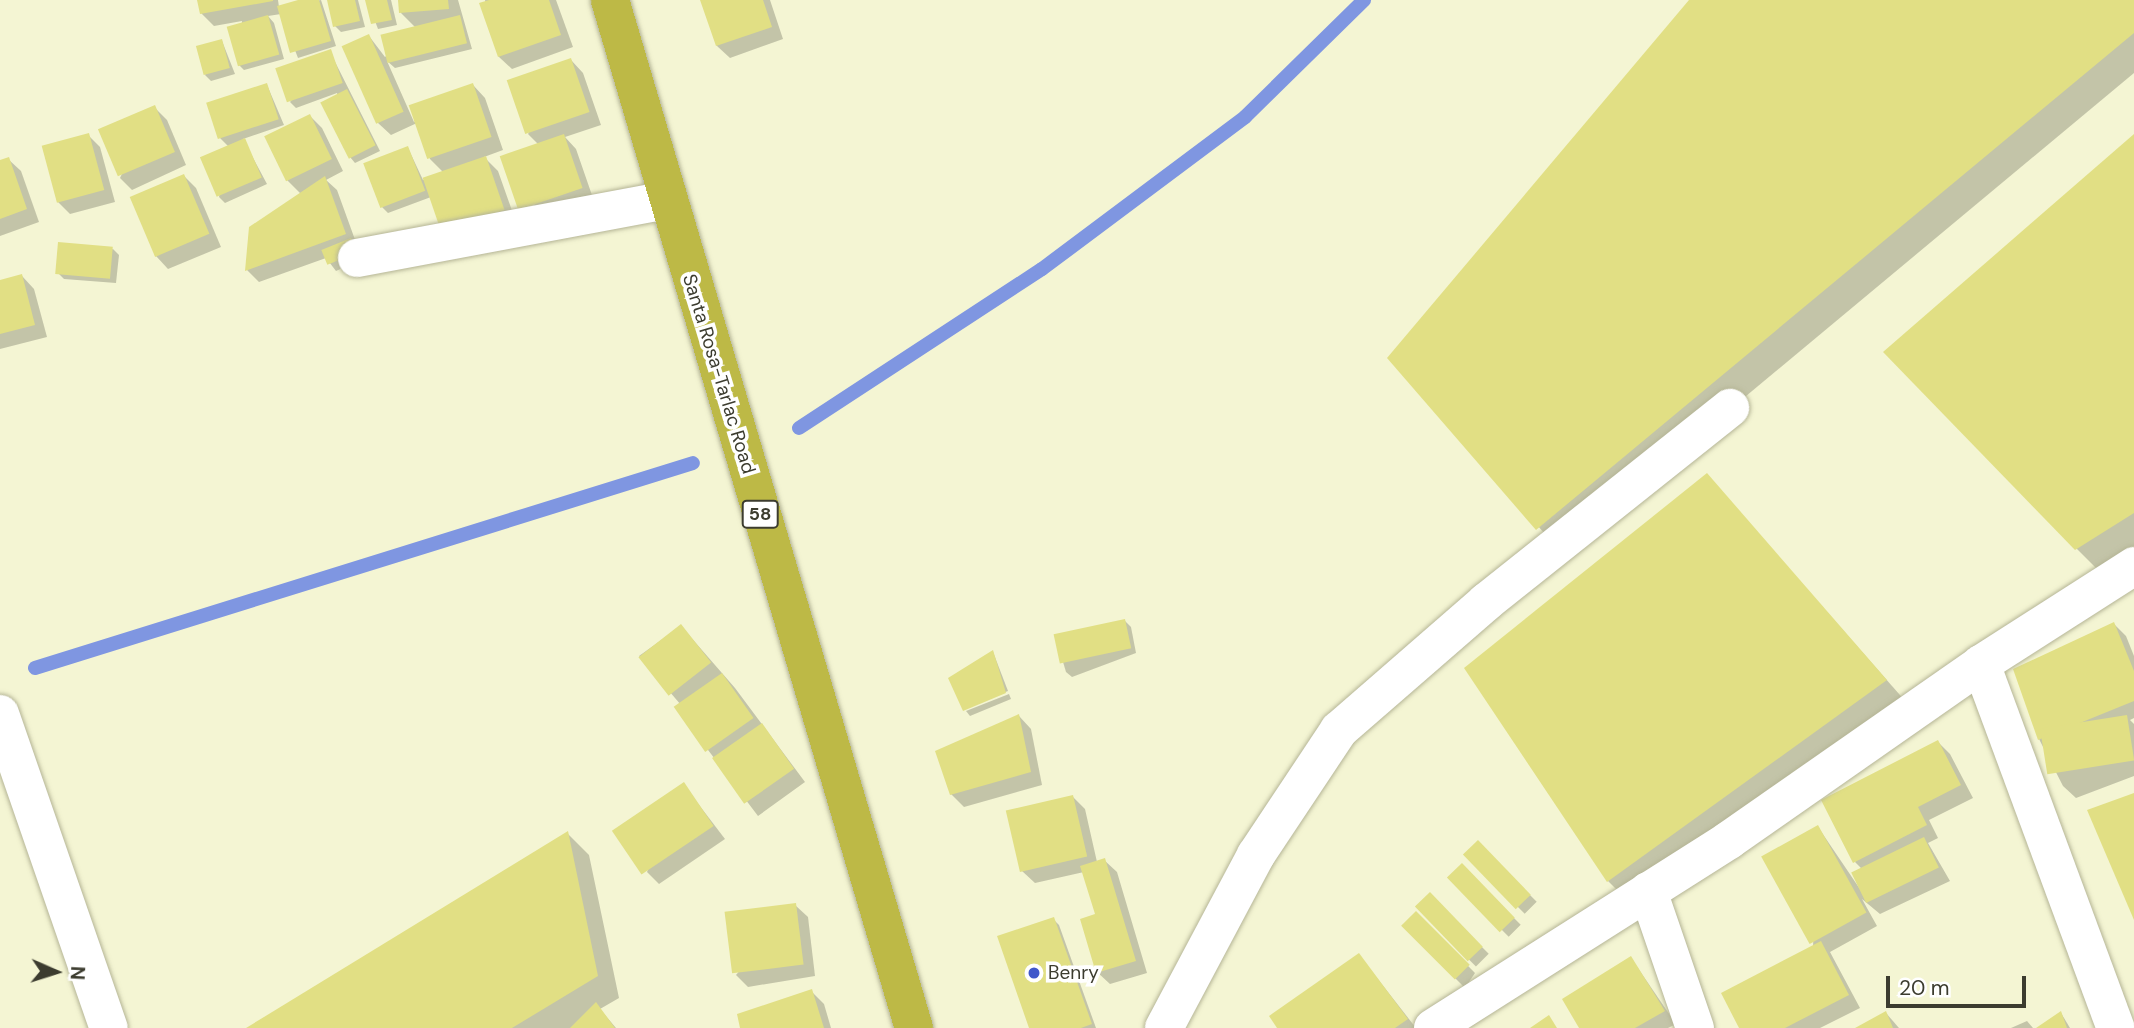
<!DOCTYPE html>
<style>
body{margin:0}
#map{position:relative;width:2134px;height:1028px;overflow:hidden;background:#f4f5d3;font-family:"DM Sans",sans-serif}
div>[style]{position:absolute}
[style*='--x']{left:calc(var(--x)*1px);top:calc(var(--y)*1px);width:calc(var(--w)*1px);rotate:calc(var(--a)*1deg)}
.shadow>*{inset:0;background:#0003;transform-origin:0 0}
.stream>*{height:14px;margin:-7px;padding:0 7px;transform-origin:7px;border-radius:7px;background:#7f96e1}
.building>*{inset:0;background:#e1df84;transform-origin:0 0}
.roads{filter:drop-shadow(0 0 2px #b5b596) drop-shadow(0 0 2px #b5b596)}
.minor>*{height:38px;margin:-19px;padding:0 19px;transform-origin:19px;border-radius:19px;background:#fff}
.highway>*{height:38px;margin:-19px;padding:0 19px;transform-origin:19px;border-radius:19px;background:#bdb946}
.dots>*{width:19px;height:19px;translate:-50% -50%;box-sizing:border-box;border:4px solid #fff;border-radius:50%}
span{translate:-50% -50%;white-space:nowrap;text-align:center;line-height:1.15;-webkit-text-stroke:7px #fff;paint-order:stroke}
.shield-label span{padding:2px 5px;background:#fff;border:2px solid;border-radius:5px;-webkit-text-stroke-width:0}
.shield-label{font-size:18px;color:#3c3c2f;font-weight:700}
.street-label{font-size:19px;color:#3c3c2f}
.poi-label{font-size:19px;color:#3c3c2f}
.left{translate:0 -50%;text-align:left}
.north{position:absolute;left:21px;top:937px;width:70px;height:70px;-webkit-text-stroke:5px #fff;paint-order:stroke;rotate:93deg;font-size:19px;font-weight:700;line-height:28px;text-align:center;color:#3c3c2f}
.north::after{content:'';display:block;margin:auto;width:24px;height:32px;background:#3c3c2f;clip-path:polygon(50% 0,100% 100%,50% 72%,0 100%)}
.scale{position:absolute;left:1886px;top:976px;width:140px;height:32px;box-sizing:border-box;border:4px solid #3c3c2f;border-top:0;padding-left:9px;font-size:21px;line-height:24px;white-space:nowrap;color:#3c3c2f;-webkit-text-stroke:5px #fff;paint-order:stroke}
</style>
<div id="map">
<div class="shadow">
<i style="clip-path:polygon(199px 0,278px 0,279px 7px,321px 0,336px 46px,298px 58px,281px 14px,268px 16px,274px 23px,284px 59px,244px 70px,238px 64px,242px 21px,214px 26px,201px 13px)"></i>
<i style="clip-path:polygon(329px 0,358px 0,365px 27px,341px 32px,335px 26px)"></i>
<i style="clip-path:polygon(367px 0,391px 0,397px 25px,378px 29px)"></i>
<i style="clip-path:polygon(399px 0,458px 0,472px 49px,395px 68px,387px 61px,414px 122px,473px 85px,485px 98px,503px 150px,484px 157px,498px 171px,516px 222px,431px 197px,388px 213px,382px 207px,408px 148px,423px 180px,444px 173px,430px 159px,417px 123px,391px 135px,378px 123px,369px 36px,385px 57px,416px 28px,401px 13px)"></i>
<i style="clip-path:polygon(485px 0,556px 0,573px 47px,512px 69px,499px 57px)"></i>
<i style="clip-path:polygon(701px 0,770px 0,783px 39px,730px 58px,717px 46px)"></i>
<i style="clip-path:polygon(1691px 0,2134px 0,2134px 73px,1560px 551px,1389px 358px)"></i>
<i style="clip-path:polygon(222px 41px,235px 74px,211px 81px,205px 75px)"></i>
<i style="clip-path:polygon(330px 52px,380px 151px,355px 163px,350px 157px,337px 93px,296px 108px,290px 102px)"></i>
<i style="clip-path:polygon(571px 60px,583px 73px,601px 125px,565px 137px,576px 149px,594px 201px,533px 223px,539px 145px,528px 134px)"></i>
<i style="clip-path:polygon(267px 85px,284px 125px,243px 139px,267px 184px,225px 203px,219px 197px,229px 147px,220px 138px)"></i>
<i style="clip-path:polygon(154px 107px,167px 120px,186px 165px,132px 190px,120px 178px)"></i>
<i style="clip-path:polygon(310px 116px,322px 128px,343px 171px,326px 180px,337px 190px,362px 259px,336px 271px,326px 258px,259px 282px,247px 270px,250px 228px,301px 194px,287px 180px)"></i>
<i style="clip-path:polygon(88px 135px,100px 147px,115px 202px,70px 214px,58px 202px)"></i>
<i style="clip-path:polygon(2134px 137px,2134px 549px,2098px 570px,2076px 548px)"></i>
<i style="clip-path:polygon(8px 159px,21px 171px,39px 222px,0 236px,0 162px)"></i>
<i style="clip-path:polygon(184px 176px,196px 188px,221px 247px,168px 269px,156px 256px)"></i>
<i style="clip-path:polygon(113px 249px,119px 255px,116px 283px,64px 279px,58px 273px)"></i>
<i style="clip-path:polygon(22px 276px,34px 289px,47px 337px,0 349px,0 282px)"></i>
<i style="clip-path:polygon(1707px 476px,1907px 703px,1630px 903px,1608px 881px)"></i>
<i style="clip-path:polygon(1125px 621px,1131px 627px,1136px 653px,1072px 677px,1066px 672px,1058px 645px)"></i>
<i style="clip-path:polygon(2114px 624px,2126px 636px,2134px 656px,2134px 718px,2130px 720px,2134px 724px,2134px 776px,2076px 798px,2063px 786px,2039px 739px)"></i>
<i style="clip-path:polygon(681px 626px,735px 688px,805px 782px,758px 816px,677px 709px,681px 705px,639px 656px)"></i>
<i style="clip-path:polygon(993px 652px,1008px 691px,964px 708px)"></i>
<i style="clip-path:polygon(1009px 694px,1011px 699px,970px 716px,966px 711px)"></i>
<i style="clip-path:polygon(1019px 716px,1031px 729px,1042px 785px,964px 807px,951px 794px)"></i>
<i style="clip-path:polygon(1938px 742px,1950px 754px,1973px 798px,1929px 820px,1938px 838px,1928px 843px,1950px 881px,1880px 914px,1862px 899px,1877px 926px,1830px 952px,1860px 1008px,1820px 1028px,1741px 1028px,1813px 947px,1818px 827px,1864px 895px,1862px 869px,1855px 862px)"></i>
<i style="clip-path:polygon(683px 784px,725px 839px,659px 884px,647px 872px)"></i>
<i style="clip-path:polygon(1073px 797px,1085px 809px,1097px 862px,1104px 860px,1117px 872px,1147px 973px,1110px 984px,1097px 972px,1097px 915px,1084px 872px,1035px 883px,1022px 871px)"></i>
<i style="clip-path:polygon(567px 833px,589px 855px,619px 998px,600px 1009px,616px 1028px,249px 1028px)"></i>
<i style="left:1478px;top:843px;width:83px;height:17px;rotate:45deg"></i>
<i style="left:1462px;top:866px;width:83px;height:17px;rotate:45deg"></i>
<i style="left:1430px;top:895px;width:83px;height:18px;rotate:45deg"></i>
<i style="clip-path:polygon(795px 905px,808px 917px,815px 976px,748px 987px,736px 975px)"></i>
<i style="clip-path:polygon(1053px 919px,1059px 925px,1096px 1028px,1030px 1028px)"></i>
<i style="clip-path:polygon(1422px 919px,1475px 973px,1465px 988px,1403px 926px)"></i>
<i style="clip-path:polygon(1359px 955px,1416px 1028px,1279px 1028px)"></i>
<i style="clip-path:polygon(1631px 958px,1676px 1024px,1668px 1028px,1581px 1028px)"></i>
<i style="clip-path:polygon(811px 991px,824px 1004px,831px 1028px,741px 1028px)"></i>
<i style="clip-path:polygon(1886px 1013px,1899px 1028px,1859px 1028px)"></i>
<i style="clip-path:polygon(2061px 1013px,2070px 1028px,2041px 1028px)"></i>
<i style="clip-path:polygon(2027px 1021px,2033px 1028px,2011px 1028px)"></i>
</div>
<div class="stream">
<i style="--x:799;--y:428;--w:290;--a:-33.2"></i>
<i style="--x:1042;--y:269;--w:254;--a:-36.8"></i>
<i style="--x:1245;--y:117;--w:167;--a:-44.5"></i>
<i style="--x:35;--y:668;--w:689;--a:-17.3"></i>
</div>
<div class="building">
<i style="clip-path:polygon(197px 0,273px 0,273px 1px,200px 14px)"></i>
<i style="clip-path:polygon(298px 0,319px 0,331px 41px,290px 53px,277px 6px)"></i>
<i style="clip-path:polygon(327px 0,355px 0,360px 21px,333px 27px)"></i>
<i style="clip-path:polygon(365px 0,387px 0,392px 20px,371px 24px)"></i>
<i style="clip-path:polygon(398px 0,448px 0,449px 9px,399px 13px)"></i>
<i style="clip-path:polygon(489px 0,549px 0,561px 35px,498px 57px,479px 3px)"></i>
<i style="clip-path:polygon(700px 0,763px 0,772px 27px,716px 46px)"></i>
<i style="clip-path:polygon(1689px 0,2134px 0,2134px 33px,1536px 530px,1387px 358px)"></i>
<i style="left:268px;top:15px;width:41px;height:43px;rotate:74deg"></i>
<i style="left:460px;top:15px;width:29px;height:82px;rotate:76deg"></i>
<i style="left:369px;top:34px;width:85px;height:30px;rotate:66deg"></i>
<i style="left:222px;top:39px;width:30px;height:27px;rotate:75deg"></i>
<i style="left:331px;top:49px;width:36px;height:59px;rotate:71deg"></i>
<i style="left:571px;top:58px;width:57px;height:68px;rotate:71deg"></i>
<i style="left:267px;top:83px;width:38px;height:64px;rotate:72deg"></i>
<i style="left:473px;top:83px;width:57px;height:68px;rotate:71deg"></i>
<i style="left:347px;top:89px;width:63px;height:30px;rotate:63deg"></i>
<i style="left:155px;top:105px;width:51px;height:62px;rotate:67deg"></i>
<i style="left:310px;top:114px;width:50px;height:51px;rotate:64deg"></i>
<i style="left:89px;top:133px;width:59px;height:49px;rotate:75deg"></i>
<i style="left:564px;top:134px;width:57px;height:68px;rotate:71deg"></i>
<i style="clip-path:polygon(2134px 134px,2134px 513px,2075px 550px,1883px 352px)"></i>
<i style="left:245px;top:138px;width:43px;height:49px;rotate:67deg"></i>
<i style="left:408px;top:146px;width:48px;height:48px;rotate:69deg"></i>
<i style="left:486px;top:156px;width:57px;height:67px;rotate:71deg"></i>
<i style="clip-path:polygon(9px 157px,27px 209px,0 219px,0 160px)"></i>
<i style="left:184px;top:174px;width:65px;height:59px;rotate:67deg"></i>
<i style="clip-path:polygon(325px 176px,346px 234px,245px 271px,249px 227px)"></i>
<i style="left:351px;top:238px;width:16px;height:32px;rotate:68deg"></i>
<i style="left:58px;top:242px;width:55px;height:32px;rotate:5deg"></i>
<i style="clip-path:polygon(22px 274px,35px 325px,0 334px,0 280px)"></i>
<i style="clip-path:polygon(1707px 473px,1887px 680px,1607px 882px,1464px 668px)"></i>
<i style="left:1125px;top:619px;width:30px;height:73px;rotate:78deg"></i>
<i style="clip-path:polygon(2114px 622px,2134px 671px,2134px 701px,2038px 740px,2013px 669px)"></i>
<i style="left:681px;top:624px;width:49px;height:54px;rotate:52deg"></i>
<i style="clip-path:polygon(993px 650px,1006px 693px,963px 711px,948px 678px)"></i>
<i style="left:722px;top:673px;width:55px;height:59px;rotate:55deg"></i>
<i style="clip-path:polygon(1019px 714px,1031px 772px,950px 795px,935px 751px)"></i>
<i style="left:2127px;top:715px;width:46px;height:88px;rotate:81deg"></i>
<i style="left:762px;top:723px;width:56px;height:61px;rotate:55deg"></i>
<i style="clip-path:polygon(1938px 740px,1961px 785px,1918px 807px,1927px 825px,1853px 863px,1821px 800px)"></i>
<i style="left:684px;top:782px;width:53px;height:87px;rotate:56deg"></i>
<i style="clip-path:polygon(2134px 793px,2134px 920px,2087px 810px)"></i>
<i style="left:1073px;top:795px;width:63px;height:69px;rotate:77deg"></i>
<i style="left:1818px;top:825px;width:100px;height:65px;rotate:61deg"></i>
<i style="clip-path:polygon(568px 831px,598px 976px,512px 1028px,246px 1028px)"></i>
<i style="left:1924px;top:837px;width:34px;height:81px;rotate:64deg"></i>
<i style="left:1478px;top:840px;width:76px;height:21px;rotate:46deg"></i>
<i style="clip-path:polygon(1105px 858px,1136px 961px,1096px 973px,1080px 919px,1095px 914px,1080px 866px)"></i>
<i style="left:1462px;top:863px;width:76px;height:21px;rotate:46deg"></i>
<i style="left:1430px;top:892px;width:76px;height:21px;rotate:46deg"></i>
<i style="left:796px;top:903px;width:62px;height:72px;rotate:83deg"></i>
<i style="left:1416px;top:911px;width:76px;height:21px;rotate:45deg"></i>
<i style="clip-path:polygon(1054px 917px,1092px 1024px,1081px 1028px,1029px 1028px,997px 936px)"></i>
<i style="clip-path:polygon(1821px 941px,1849px 995px,1785px 1028px,1739px 1028px,1721px 993px)"></i>
<i style="clip-path:polygon(1359px 953px,1408px 1019px,1395px 1028px,1277px 1028px,1269px 1016px)"></i>
<i style="clip-path:polygon(1631px 956px,1665px 1011px,1635px 1028px,1579px 1028px,1562px 999px)"></i>
<i style="clip-path:polygon(812px 989px,824px 1028px,740px 1028px,737px 1014px)"></i>
<i style="clip-path:polygon(596px 1002px,615px 1028px,570px 1028px)"></i>
<i style="clip-path:polygon(1886px 1011px,1893px 1028px,1855px 1028px)"></i>
<i style="clip-path:polygon(2061px 1011px,2067px 1028px,2036px 1028px)"></i>
<i style="clip-path:polygon(1549px 1015px,1557px 1028px,1530px 1028px)"></i>
</div>
<div class="roads">
<div class="minor">
<i style="--x:357;--y:258;--w:315;--a:-10.6"></i>
<i style="--x:1981;--y:664;--w:388;--a:69.7"></i>
<i style="--x:0;--y:714;--w:332;--a:70.9"></i>
<i style="--x:1648;--y:891;--w:145;--a:71.1"></i>
<i style="--x:1164;--y:1028;--w:196;--a:-62"></i>
<i style="--x:1256;--y:855;--w:150;--a:-56.4"></i>
<i style="--x:1339;--y:730;--w:195;--a:-41"></i>
<i style="--x:1486;--y:602;--w:312;--a:-38.5"></i>
<i style="--x:1433;--y:1028;--w:351;--a:-32.4"></i>
<i style="--x:1729;--y:840;--w:307;--a:-34.9"></i>
<i style="--x:1981;--y:664;--w:182;--a:-32.6"></i>
</div>
<div class="highway">
<i style="--x:610;--y:0;--w:1072;--a:73.53"></i>
</div>
</div>
<div class="dots">
<i style="left:1034px;top:973px;background:#4057ca"></i>
</div>
<div class="shield-label">
<span style="left:760px;top:514px">58</span>
</div>
<div class="street-label">
<span style="left:719px;top:374px;rotate:73deg">Santa Rosa-Tarlac Road</span>
</div>
<div class="poi-label">
<span class="left" style="left:1048px;top:973px">Benry</span>
</div>
<div class="north">N</div>
<div class="scale">20 m</div>
</div>
